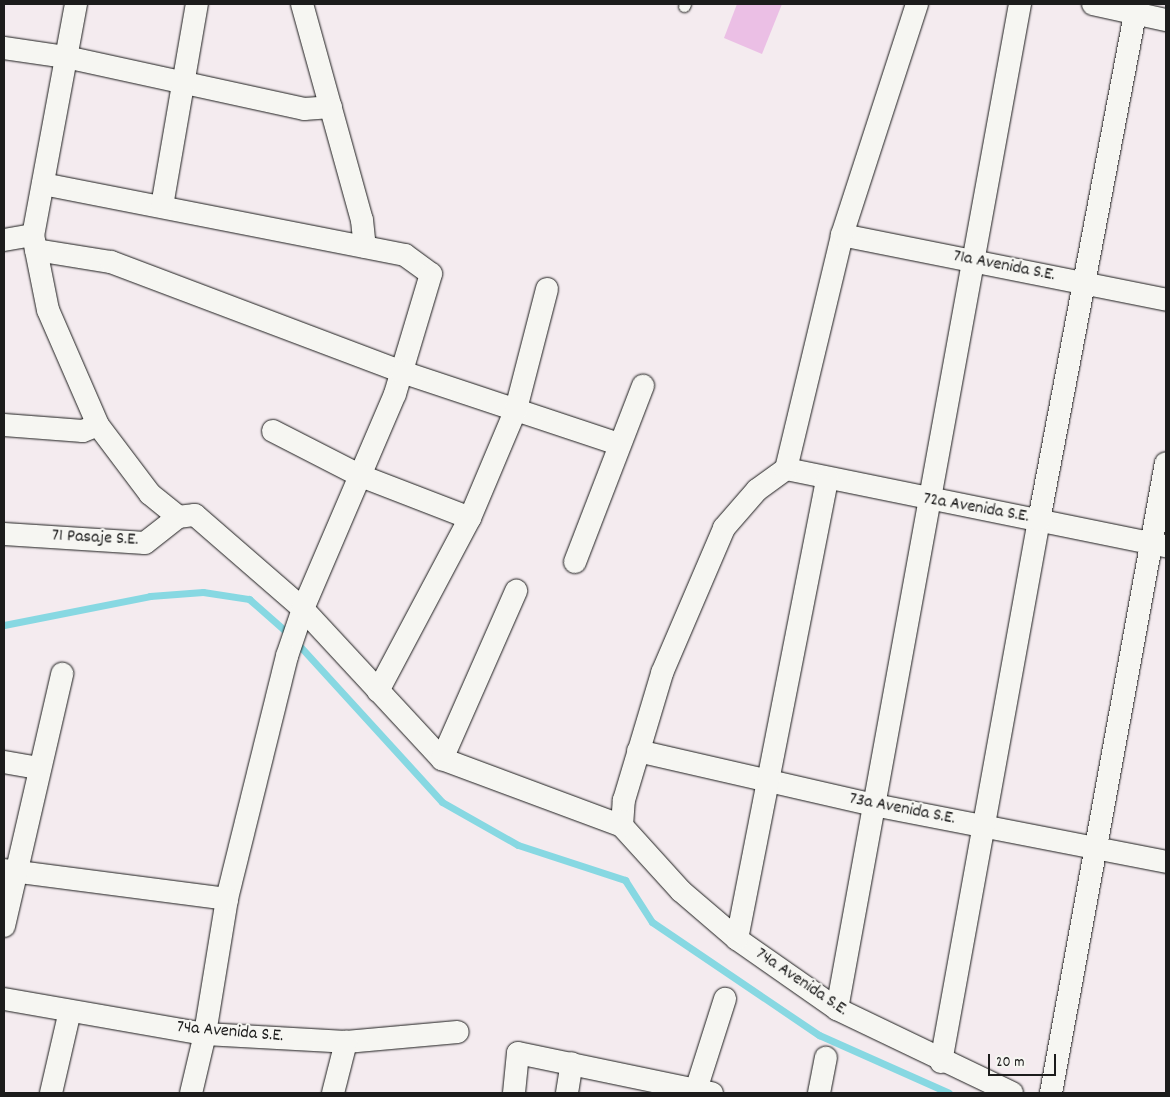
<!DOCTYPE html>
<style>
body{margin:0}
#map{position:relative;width:1170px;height:1097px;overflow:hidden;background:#f4ebef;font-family:Dekko,sans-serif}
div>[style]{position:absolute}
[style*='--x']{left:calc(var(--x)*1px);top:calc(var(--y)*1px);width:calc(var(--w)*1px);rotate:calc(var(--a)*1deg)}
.stream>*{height:7px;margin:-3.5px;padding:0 3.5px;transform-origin:3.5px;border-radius:3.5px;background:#87d8e2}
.building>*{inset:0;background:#ebbfe5}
.roads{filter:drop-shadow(0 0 1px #1c1c1c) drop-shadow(0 0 1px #1c1c1c)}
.lane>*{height:11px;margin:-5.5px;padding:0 5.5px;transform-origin:5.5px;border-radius:5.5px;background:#f6f6f2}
.street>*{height:22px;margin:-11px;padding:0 11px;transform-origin:11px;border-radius:11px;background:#f6f6f2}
span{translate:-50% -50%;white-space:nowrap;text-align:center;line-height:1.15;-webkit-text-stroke:4px #f6f6f2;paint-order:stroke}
.street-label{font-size:18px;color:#1c1c1c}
.frame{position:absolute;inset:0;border:5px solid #1c1c1c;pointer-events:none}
.scale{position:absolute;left:988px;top:1054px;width:68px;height:22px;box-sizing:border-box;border:2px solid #1c1c1c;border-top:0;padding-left:6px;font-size:15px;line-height:18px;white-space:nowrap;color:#1c1c1c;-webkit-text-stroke:4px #f6f6f2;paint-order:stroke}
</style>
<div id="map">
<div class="stream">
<i style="--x:4;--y:625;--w:149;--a:-11.2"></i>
<i style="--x:150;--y:596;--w:53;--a:-4.3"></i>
<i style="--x:203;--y:592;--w:47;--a:8.7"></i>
<i style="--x:249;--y:599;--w:55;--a:41.3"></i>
<i style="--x:297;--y:643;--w:215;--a:47.6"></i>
<i style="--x:442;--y:802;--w:87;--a:29.5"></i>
<i style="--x:518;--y:845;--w:113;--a:18.1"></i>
<i style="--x:625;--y:880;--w:50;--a:57.3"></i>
<i style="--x:652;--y:922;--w:202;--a:34.1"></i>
<i style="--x:819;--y:1035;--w:142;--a:24"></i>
</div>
<div class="building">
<i style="clip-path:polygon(737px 4px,782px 4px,762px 54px,724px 38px)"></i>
</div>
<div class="roads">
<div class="lane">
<i style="--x:684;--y:6;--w:2;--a:-63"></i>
</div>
<div class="street">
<i style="--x:76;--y:4;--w:235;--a:100.5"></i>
<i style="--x:33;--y:235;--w:76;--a:78.7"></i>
<i style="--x:48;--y:310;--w:125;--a:66.5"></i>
<i style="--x:98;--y:425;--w:86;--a:53"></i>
<i style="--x:150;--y:494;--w:36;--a:39"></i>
<i style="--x:178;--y:517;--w:17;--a:-7"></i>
<i style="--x:195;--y:515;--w:143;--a:41"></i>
<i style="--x:303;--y:609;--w:205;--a:47.2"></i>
<i style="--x:442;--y:759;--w:192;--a:20.4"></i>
<i style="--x:622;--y:826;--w:88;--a:47.8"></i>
<i style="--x:681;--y:891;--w:74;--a:40.6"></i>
<i style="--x:737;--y:939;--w:122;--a:35"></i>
<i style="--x:837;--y:1009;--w:194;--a:25.6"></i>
<i style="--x:302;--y:4;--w:224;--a:74.5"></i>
<i style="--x:362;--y:220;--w:27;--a:84"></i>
<i style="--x:1093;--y:4;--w:75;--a:12.4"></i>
<i style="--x:4;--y:48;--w:63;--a:8.3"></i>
<i style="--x:66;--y:57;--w:244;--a:12.3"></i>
<i style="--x:304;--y:109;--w:27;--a:-4"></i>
<i style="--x:43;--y:184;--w:369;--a:11.1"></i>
<i style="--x:405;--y:255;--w:32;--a:36"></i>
<i style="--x:431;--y:274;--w:125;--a:106.7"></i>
<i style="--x:395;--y:394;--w:234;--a:113.2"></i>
<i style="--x:303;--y:609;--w:50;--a:108.8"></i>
<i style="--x:287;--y:656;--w:250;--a:103.9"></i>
<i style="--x:227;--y:899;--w:137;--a:99.3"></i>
<i style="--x:205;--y:1034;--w:61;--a:103.3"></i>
<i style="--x:162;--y:206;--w:205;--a:-80.2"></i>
<i style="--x:842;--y:235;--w:330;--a:11.3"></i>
<i style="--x:4;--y:240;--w:29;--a:-10"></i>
<i style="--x:36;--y:250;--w:76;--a:9.1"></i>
<i style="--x:111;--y:262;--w:311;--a:20.7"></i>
<i style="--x:402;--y:372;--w:229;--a:18.4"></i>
<i style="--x:4;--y:425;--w:79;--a:4.3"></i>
<i style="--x:83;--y:431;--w:16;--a:-22"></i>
<i style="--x:273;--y:431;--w:99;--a:27.1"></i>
<i style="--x:361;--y:476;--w:117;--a:21.1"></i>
<i style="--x:786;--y:469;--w:388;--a:11.5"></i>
<i style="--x:4;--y:534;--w:141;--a:3.7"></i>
<i style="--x:145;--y:543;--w:42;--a:-38.2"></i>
<i style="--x:575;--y:562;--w:189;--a:-68.9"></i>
<i style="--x:378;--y:691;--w:196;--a:-62"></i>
<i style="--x:470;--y:518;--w:118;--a:-67.1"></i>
<i style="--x:516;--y:409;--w:124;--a:-75.5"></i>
<i style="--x:638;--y:751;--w:242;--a:12.9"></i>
<i style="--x:874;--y:805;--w:298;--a:11"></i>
<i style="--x:442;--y:759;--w:184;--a:-66.2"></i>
<i style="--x:4;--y:762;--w:36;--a:10"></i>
<i style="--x:622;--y:826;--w:26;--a:-86"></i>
<i style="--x:624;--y:800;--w:133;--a:-73.3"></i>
<i style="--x:662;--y:673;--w:158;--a:-66.8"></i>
<i style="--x:724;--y:528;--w:50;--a:-49"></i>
<i style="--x:757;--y:490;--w:36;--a:-36"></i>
<i style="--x:786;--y:469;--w:241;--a:-76.5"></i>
<i style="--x:842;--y:235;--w:243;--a:-72"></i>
<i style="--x:4;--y:870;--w:225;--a:7.4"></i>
<i style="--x:4;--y:926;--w:259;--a:-77"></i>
<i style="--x:737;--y:939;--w:469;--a:-78.9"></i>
<i style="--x:4;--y:999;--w:204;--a:9.9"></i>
<i style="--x:205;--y:1034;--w:141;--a:3.2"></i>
<i style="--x:346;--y:1042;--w:112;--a:-5.1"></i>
<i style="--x:837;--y:1009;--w:1022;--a:-79.68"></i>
<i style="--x:941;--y:1062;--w:551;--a:-79.75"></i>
<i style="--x:1039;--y:520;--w:525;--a:-79.25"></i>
<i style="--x:51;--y:1093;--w:84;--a:-77"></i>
<i style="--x:333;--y:1093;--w:53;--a:-75.7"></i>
<i style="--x:514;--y:1093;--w:40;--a:-84.3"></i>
<i style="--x:518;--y:1053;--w:198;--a:11.7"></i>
<i style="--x:567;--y:1093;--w:30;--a:-81"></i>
<i style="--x:695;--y:1093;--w:99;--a:-72.3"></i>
<i style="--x:819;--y:1093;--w:36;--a:-79"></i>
<i style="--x:1051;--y:1093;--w:640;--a:-79.66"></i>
</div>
</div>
<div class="street-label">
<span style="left:1004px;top:267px;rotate:11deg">71a Avenida S.E.</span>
<span style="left:976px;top:509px;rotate:10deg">72a Avenida S.E.</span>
<span style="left:95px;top:539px;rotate:3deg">71 Pasaje S.E.</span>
<span style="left:902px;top:810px;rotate:11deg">73a Avenida S.E.</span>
<span style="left:801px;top:983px;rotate:34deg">74a Avenida S.E.</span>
<span style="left:230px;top:1033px;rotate:5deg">74a Avenida S.E.</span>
</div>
<div class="frame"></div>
<div class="scale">20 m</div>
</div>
